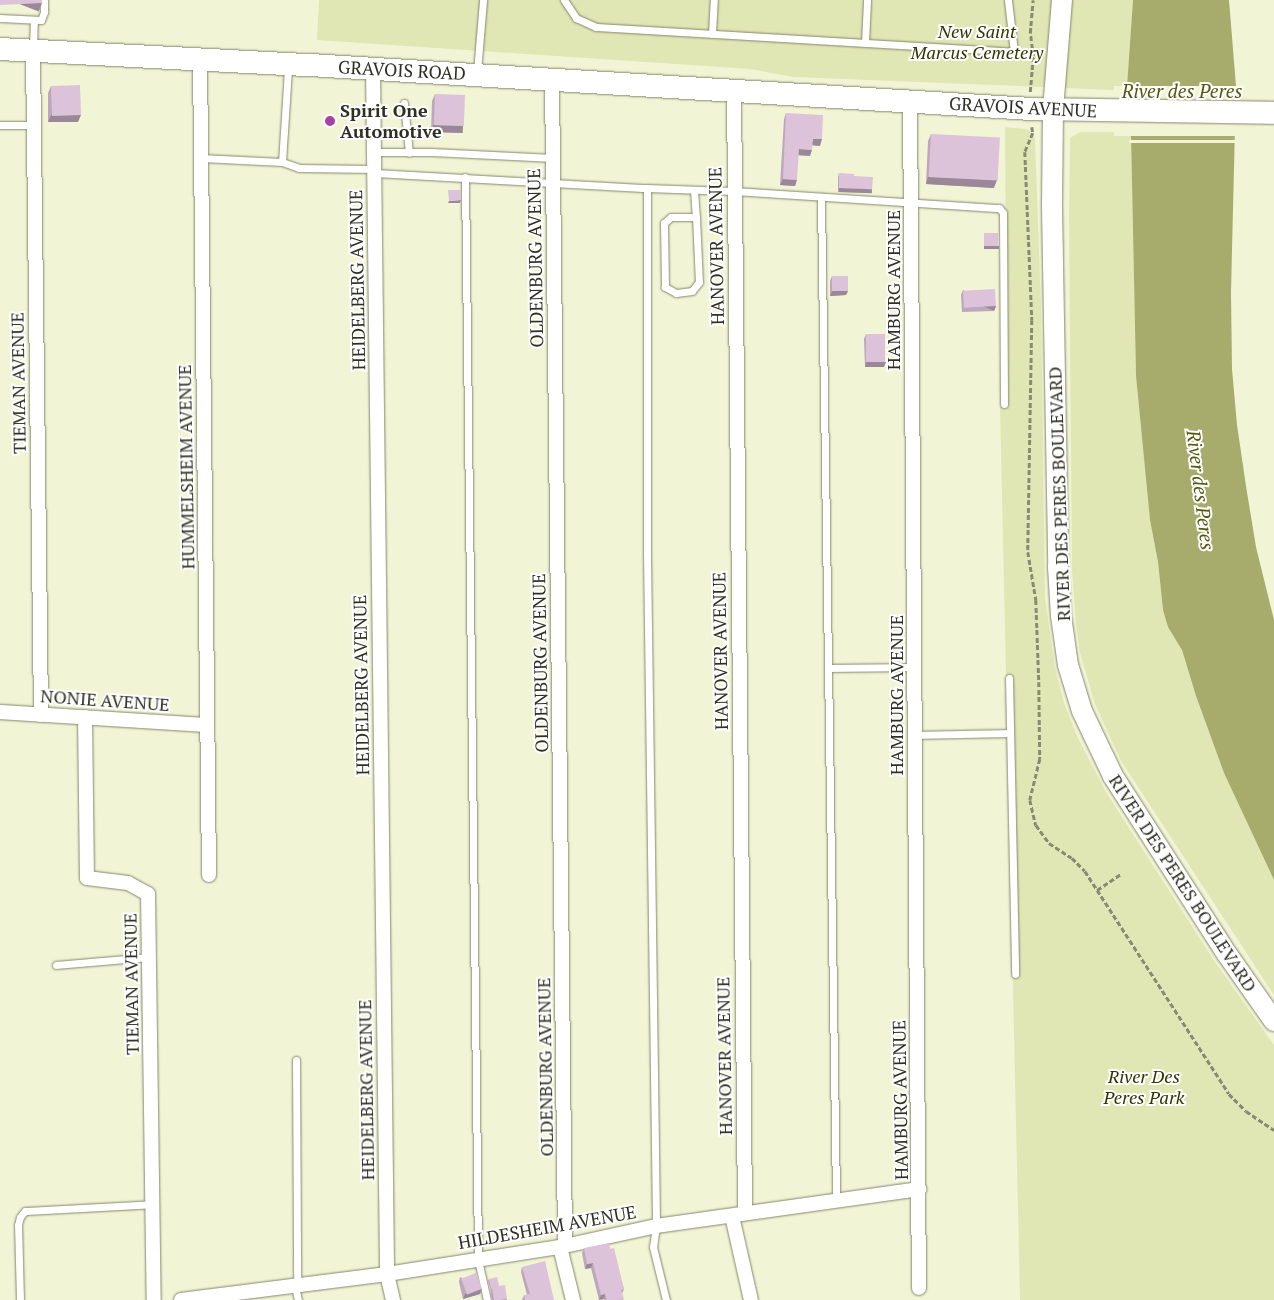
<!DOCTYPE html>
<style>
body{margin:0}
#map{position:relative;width:1274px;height:1300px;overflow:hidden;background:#f1f5d6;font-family:"PT Serif",serif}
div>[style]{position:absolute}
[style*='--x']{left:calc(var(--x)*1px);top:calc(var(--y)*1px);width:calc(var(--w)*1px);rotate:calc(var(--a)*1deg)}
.green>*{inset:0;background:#e1e6b5}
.water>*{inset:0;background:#a7ac6d}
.pier>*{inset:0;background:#f1f5d6;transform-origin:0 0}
.path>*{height:2.5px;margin-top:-1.25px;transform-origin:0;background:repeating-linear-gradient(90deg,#878a75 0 5px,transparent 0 7.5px)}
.roads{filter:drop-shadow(0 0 1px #84876b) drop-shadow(0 0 1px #84876b)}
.service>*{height:7px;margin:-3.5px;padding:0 3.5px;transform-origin:3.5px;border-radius:3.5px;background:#fff}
.minor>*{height:14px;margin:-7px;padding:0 7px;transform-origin:7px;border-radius:7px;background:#fff}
.secondary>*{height:20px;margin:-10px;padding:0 10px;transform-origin:10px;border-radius:10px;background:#fff}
.primary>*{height:22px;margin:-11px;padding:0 11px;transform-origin:11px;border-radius:11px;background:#fff}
.wall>*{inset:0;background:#bda8bb}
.shaded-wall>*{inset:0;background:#9a8898;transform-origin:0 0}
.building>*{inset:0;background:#dcc3d9;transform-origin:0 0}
.dots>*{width:14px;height:14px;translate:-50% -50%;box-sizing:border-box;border:2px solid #fff;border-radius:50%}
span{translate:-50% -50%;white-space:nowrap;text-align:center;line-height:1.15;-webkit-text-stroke:4px #fff;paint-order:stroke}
.park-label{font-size:18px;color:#323401;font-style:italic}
.street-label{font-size:18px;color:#2f3024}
.poi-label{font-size:18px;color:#2f3024;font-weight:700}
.left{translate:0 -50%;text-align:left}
.water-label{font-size:19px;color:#55590f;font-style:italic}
</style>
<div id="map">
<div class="green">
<i style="clip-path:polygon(319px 0,1133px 0,1127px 86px,1114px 86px,1114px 90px,793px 77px,750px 69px,317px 40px)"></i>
<i style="clip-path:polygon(1005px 127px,1027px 129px,1033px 133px,1035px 139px,1041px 307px,1045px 598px,1055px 667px,1064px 703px,1078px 738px,1106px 792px,1213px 959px,1274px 1045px,1274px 1300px,1020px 1300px,1000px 406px,1007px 406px)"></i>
<i style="clip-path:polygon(1080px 132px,1114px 132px,1114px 136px,1131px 136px,1136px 376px,1150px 520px,1158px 562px,1163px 610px,1182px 650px,1196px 696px,1224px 773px,1274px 880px,1274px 995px,1121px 761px,1095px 704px,1080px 653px,1076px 625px,1072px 569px,1069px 219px,1070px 138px)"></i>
</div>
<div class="water">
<i style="clip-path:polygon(1133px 0,1229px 0,1236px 86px,1231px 292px,1232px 369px,1237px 425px,1246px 486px,1256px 547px,1274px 620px,1274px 880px,1224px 773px,1196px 696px,1182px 650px,1168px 627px,1163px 610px,1158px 562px,1150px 520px,1136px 376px,1131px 136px,1127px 86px)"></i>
</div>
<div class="pier">
<i style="left:1125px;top:86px;width:113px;height:50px"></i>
<i style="left:1129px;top:140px;width:109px;height:3px"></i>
</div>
<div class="path">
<i style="--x:1030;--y:92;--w:36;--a:-85"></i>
<i style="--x:1033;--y:56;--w:23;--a:-97"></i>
<i style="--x:1030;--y:33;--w:33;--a:-85"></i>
<i style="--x:1032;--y:127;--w:6;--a:81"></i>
<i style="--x:1033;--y:133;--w:21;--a:113"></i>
<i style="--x:1025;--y:152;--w:168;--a:87.6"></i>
<i style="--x:1032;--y:320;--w:232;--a:91"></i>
<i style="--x:1028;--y:552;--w:49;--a:80.5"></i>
<i style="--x:1036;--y:600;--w:82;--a:87.9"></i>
<i style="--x:1039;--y:682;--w:77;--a:89.3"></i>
<i style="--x:1040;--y:759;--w:42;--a:103.7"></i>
<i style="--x:1030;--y:800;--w:26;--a:77"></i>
<i style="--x:1036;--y:825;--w:22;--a:54"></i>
<i style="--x:1049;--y:843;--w:27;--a:33"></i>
<i style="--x:1072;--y:858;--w:18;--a:45"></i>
<i style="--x:1085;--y:871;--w:265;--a:57.1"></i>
<i style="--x:1229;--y:1094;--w:24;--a:45"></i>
<i style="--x:1246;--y:1111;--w:34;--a:34"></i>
<i style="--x:1097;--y:890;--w:29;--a:-34"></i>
</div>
<div class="roads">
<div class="service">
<i style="--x:564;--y:0;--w:22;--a:56"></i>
<i style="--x:576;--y:18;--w:22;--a:24"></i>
<i style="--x:596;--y:27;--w:419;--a:3.4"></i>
<i style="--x:1014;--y:52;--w:52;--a:-96.6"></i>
<i style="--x:0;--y:18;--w:41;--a:2.8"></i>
<i style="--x:41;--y:20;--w:9;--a:-69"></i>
<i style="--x:44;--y:12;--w:12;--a:-90"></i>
<i style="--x:712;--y:34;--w:34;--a:-87"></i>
<i style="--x:865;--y:43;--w:43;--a:-87.3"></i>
<i style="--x:33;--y:47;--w:27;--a:-88"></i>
<i style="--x:477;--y:72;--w:72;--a:-85.2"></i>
<i style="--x:404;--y:103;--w:50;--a:84.3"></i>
<i style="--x:0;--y:125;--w:34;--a:0"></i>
<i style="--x:374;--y:152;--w:58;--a:0"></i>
<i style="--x:432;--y:152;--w:121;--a:2.8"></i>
<i style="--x:201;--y:158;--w:81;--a:2.8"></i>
<i style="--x:282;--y:162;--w:18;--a:19"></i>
<i style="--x:299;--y:168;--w:75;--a:0.8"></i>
<i style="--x:282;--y:162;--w:94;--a:-86.3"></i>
<i style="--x:375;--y:173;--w:272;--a:3.2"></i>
<i style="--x:647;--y:188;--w:87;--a:2"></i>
<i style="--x:734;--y:191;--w:266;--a:3.7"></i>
<i style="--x:999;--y:208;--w:6;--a:51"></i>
<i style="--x:1003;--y:213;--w:191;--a:89.7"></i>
<i style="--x:465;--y:177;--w:1083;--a:89.31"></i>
<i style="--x:478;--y:1260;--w:41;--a:77.3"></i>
<i style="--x:647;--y:188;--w:365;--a:90"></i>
<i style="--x:647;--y:553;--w:673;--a:89.23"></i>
<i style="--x:656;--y:1226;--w:21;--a:98"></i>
<i style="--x:653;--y:1247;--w:55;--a:76.2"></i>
<i style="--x:694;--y:190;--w:27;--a:86"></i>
<i style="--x:696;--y:217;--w:65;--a:87.4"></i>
<i style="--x:699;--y:282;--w:11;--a:128"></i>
<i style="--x:692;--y:291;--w:16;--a:173"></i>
<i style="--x:676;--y:293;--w:13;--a:-151"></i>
<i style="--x:665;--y:287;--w:64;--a:-90.9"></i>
<i style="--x:664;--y:223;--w:9;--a:-41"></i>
<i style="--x:671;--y:217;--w:25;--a:0"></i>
<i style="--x:821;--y:198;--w:1002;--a:89.14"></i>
<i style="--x:829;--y:668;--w:86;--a:-0.7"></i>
<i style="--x:1009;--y:678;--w:296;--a:88.8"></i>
<i style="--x:915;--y:735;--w:94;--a:-1.2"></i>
<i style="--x:56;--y:965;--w:93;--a:-4.9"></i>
<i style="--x:296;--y:1060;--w:225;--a:89.7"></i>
<i style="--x:295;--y:1286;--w:14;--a:78"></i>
<i style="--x:20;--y:1300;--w:75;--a:-91.5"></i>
<i style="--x:18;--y:1225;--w:8;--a:-76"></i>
<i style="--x:20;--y:1217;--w:8;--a:-50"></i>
<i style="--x:25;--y:1211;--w:128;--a:-3.1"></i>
</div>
<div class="minor">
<i style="--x:33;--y:51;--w:664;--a:89.31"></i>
<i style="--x:200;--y:59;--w:816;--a:89.37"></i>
<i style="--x:373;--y:69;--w:1205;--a:89.33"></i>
<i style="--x:387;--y:1274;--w:27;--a:77"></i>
<i style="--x:552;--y:79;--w:1166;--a:89.36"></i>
<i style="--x:734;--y:89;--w:1123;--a:89.44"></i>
<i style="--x:910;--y:101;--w:1187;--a:89.57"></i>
<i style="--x:0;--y:712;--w:207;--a:3.6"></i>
<i style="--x:85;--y:717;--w:161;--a:89.3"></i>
<i style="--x:87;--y:878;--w:41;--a:7"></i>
<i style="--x:128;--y:883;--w:23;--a:29"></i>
<i style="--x:148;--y:894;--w:406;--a:89.2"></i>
<i style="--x:732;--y:1216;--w:86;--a:77.3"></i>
<i style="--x:560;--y:1247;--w:55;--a:76.2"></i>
<i style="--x:181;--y:1300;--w:208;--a:-7.2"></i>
<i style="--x:387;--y:1274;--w:175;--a:-8.9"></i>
<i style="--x:560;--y:1247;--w:98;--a:-12.3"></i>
<i style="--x:656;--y:1226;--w:266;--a:-8"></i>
</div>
<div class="secondary">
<i style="--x:1062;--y:0;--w:109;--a:94.7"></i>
<i style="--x:1053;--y:109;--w:97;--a:90.6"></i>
<i style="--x:1052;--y:206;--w:361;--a:89"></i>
<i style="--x:1058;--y:567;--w:49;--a:86.5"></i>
<i style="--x:1061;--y:616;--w:49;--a:81.9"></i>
<i style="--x:1068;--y:665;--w:48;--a:73.1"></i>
<i style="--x:1082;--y:711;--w:72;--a:64.5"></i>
<i style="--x:1113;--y:776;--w:211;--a:57.4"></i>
<i style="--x:1227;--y:954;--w:82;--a:55"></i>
</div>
<div class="primary">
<i style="--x:0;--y:49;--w:310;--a:3"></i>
<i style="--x:310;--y:65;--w:722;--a:3.49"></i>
<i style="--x:1031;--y:109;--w:243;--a:0.9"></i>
</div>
</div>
<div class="wall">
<i style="clip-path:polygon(51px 86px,78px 122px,48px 122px,48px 93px)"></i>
<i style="clip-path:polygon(435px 94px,463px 126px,461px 133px,431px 132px,432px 101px)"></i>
<i style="clip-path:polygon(786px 113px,820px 146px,812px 145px,810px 156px,798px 155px,795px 186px,780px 185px,784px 119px)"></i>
<i style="clip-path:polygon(931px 134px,994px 188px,926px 184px,928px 141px)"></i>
<i style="clip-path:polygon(839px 173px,854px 176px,871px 193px,838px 192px,838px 177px)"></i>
<i style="clip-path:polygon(832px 276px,848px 291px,846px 295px,830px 296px,830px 281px)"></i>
<i style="clip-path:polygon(963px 290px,996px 306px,994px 311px,962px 312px,961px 295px)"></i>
<i style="clip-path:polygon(866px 334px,884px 367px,865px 367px,864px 339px)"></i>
<i style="clip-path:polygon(584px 1248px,610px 1249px,624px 1289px,622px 1294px,623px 1300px,604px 1300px,604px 1299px,599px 1300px,591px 1268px,585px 1269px,582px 1253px)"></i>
<i style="clip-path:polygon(522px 1267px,554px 1300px,522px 1300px,524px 1295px,527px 1295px,521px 1272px)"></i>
<i style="clip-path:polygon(460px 1277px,482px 1289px,480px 1294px,463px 1299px,459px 1282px)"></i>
<i style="clip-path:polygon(489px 1279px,499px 1286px,507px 1299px,507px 1300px,491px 1300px,491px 1291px,488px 1281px)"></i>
</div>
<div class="shaded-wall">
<i style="left:42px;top:3px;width:9px;height:42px;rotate:111deg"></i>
<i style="clip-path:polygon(51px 115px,81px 115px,78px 122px,48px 122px)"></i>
<i style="left:433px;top:125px;width:30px;height:7px;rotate:2deg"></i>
<i style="clip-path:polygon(813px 139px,822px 139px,820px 146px,810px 145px)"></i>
<i style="clip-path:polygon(799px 149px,812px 150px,810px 156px,796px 155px)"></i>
<i style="clip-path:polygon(928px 177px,997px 180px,994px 188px,926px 184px)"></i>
<i style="clip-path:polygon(783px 179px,797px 180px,795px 186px,780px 185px)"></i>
<i style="left:839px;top:188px;width:33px;height:4px;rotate:2deg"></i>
<i style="clip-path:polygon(461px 200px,460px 203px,448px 203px,449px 201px)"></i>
<i style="left:984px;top:246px;width:15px;height:3px"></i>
<i style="clip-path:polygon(832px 291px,848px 291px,846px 295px,830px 296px)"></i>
<i style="left:996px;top:306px;width:5px;height:33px;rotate:112deg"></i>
<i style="clip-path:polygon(866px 362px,886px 362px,884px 367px,865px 367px)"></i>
<i style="clip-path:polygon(593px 1263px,591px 1268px,585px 1269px,587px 1264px)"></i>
<i style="clip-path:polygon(482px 1289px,480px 1294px,463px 1299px,465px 1294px)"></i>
<i style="clip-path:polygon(605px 1294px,604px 1299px,599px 1300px,601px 1295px)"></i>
</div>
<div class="building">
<i style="clip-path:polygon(0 0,42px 0,42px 3px,0 5px)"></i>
<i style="left:80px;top:85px;width:30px;height:29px;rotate:88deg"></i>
<i style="left:435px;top:94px;width:30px;height:31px;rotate:2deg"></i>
<i style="clip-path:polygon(786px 113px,823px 115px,822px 139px,813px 139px,812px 150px,799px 149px,797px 180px,783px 179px)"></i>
<i style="left:931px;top:134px;width:69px;height:43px;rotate:3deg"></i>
<i style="clip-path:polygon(839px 173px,854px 174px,854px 176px,873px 177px,872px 189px,839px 188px)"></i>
<i style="clip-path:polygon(448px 190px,461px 190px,461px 200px,449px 201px)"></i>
<i style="left:984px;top:233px;width:14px;height:13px"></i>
<i style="left:832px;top:276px;width:16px;height:15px"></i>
<i style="left:995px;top:289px;width:17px;height:32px;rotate:87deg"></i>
<i style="left:866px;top:334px;width:19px;height:28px"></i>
<i style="clip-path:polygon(609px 1243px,610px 1249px,614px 1248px,624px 1289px,621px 1290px,624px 1299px,618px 1300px,607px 1300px,605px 1294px,601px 1295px,593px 1263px,587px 1264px,584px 1248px)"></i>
<i style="clip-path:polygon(545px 1261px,554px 1300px,525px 1300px,524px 1295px,530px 1294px,522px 1267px)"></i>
<i style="left:476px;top:1273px;width:17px;height:16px;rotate:69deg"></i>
<i style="clip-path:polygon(497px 1277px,499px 1286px,492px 1287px,493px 1289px,491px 1289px,489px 1279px)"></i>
<i style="left:505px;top:1285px;width:14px;height:13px;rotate:82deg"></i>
</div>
<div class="dots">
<i style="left:330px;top:121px;background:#a941a4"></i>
</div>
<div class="park-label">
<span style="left:977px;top:42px">New Saint<br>Marcus Cemetery</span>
<span style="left:1144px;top:1087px">River Des<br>Peres Park</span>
</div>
<div class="street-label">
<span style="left:402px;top:70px;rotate:3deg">GRAVOIS ROAD</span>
<span style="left:1023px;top:107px;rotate:3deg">GRAVOIS AVENUE</span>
<span style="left:716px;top:246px;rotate:-91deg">HANOVER AVENUE</span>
<span style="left:535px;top:258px;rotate:-91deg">OLDENBURG AVENUE</span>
<span style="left:357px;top:280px;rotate:-91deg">HEIDELBERG AVENUE</span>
<span style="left:893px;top:290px;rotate:-90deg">HAMBURG AVENUE</span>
<span style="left:18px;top:383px;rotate:-91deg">TIEMAN AVENUE</span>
<span style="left:186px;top:467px;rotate:-91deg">HUMMELSHEIM AVENUE</span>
<span style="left:1059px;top:494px;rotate:-92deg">RIVER DES PERES BOULEVARD</span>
<span style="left:720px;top:651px;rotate:-91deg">HANOVER AVENUE</span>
<span style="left:540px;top:663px;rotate:-91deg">OLDENBURG AVENUE</span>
<span style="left:361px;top:685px;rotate:-91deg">HEIDELBERG AVENUE</span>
<span style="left:896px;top:695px;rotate:-90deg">HAMBURG AVENUE</span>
<span style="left:105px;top:700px;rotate:4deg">NONIE AVENUE</span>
<span style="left:1183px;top:883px;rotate:57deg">RIVER DES PERES BOULEVARD</span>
<span style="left:131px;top:984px;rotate:-91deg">TIEMAN AVENUE</span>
<span style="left:724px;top:1056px;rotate:-91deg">HANOVER AVENUE</span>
<span style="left:545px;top:1067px;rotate:-91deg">OLDENBURG AVENUE</span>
<span style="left:366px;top:1090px;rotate:-91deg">HEIDELBERG AVENUE</span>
<span style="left:900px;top:1100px;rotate:-91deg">HAMBURG AVENUE</span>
<span style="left:547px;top:1227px;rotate:-10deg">HILDESHEIM AVENUE</span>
</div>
<div class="poi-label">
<span class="left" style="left:340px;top:121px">Spirit One<br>Automotive</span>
</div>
<div class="water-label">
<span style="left:1182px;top:91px">River des Peres</span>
<span style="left:1201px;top:490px;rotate:83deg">River des Peres</span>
</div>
</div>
